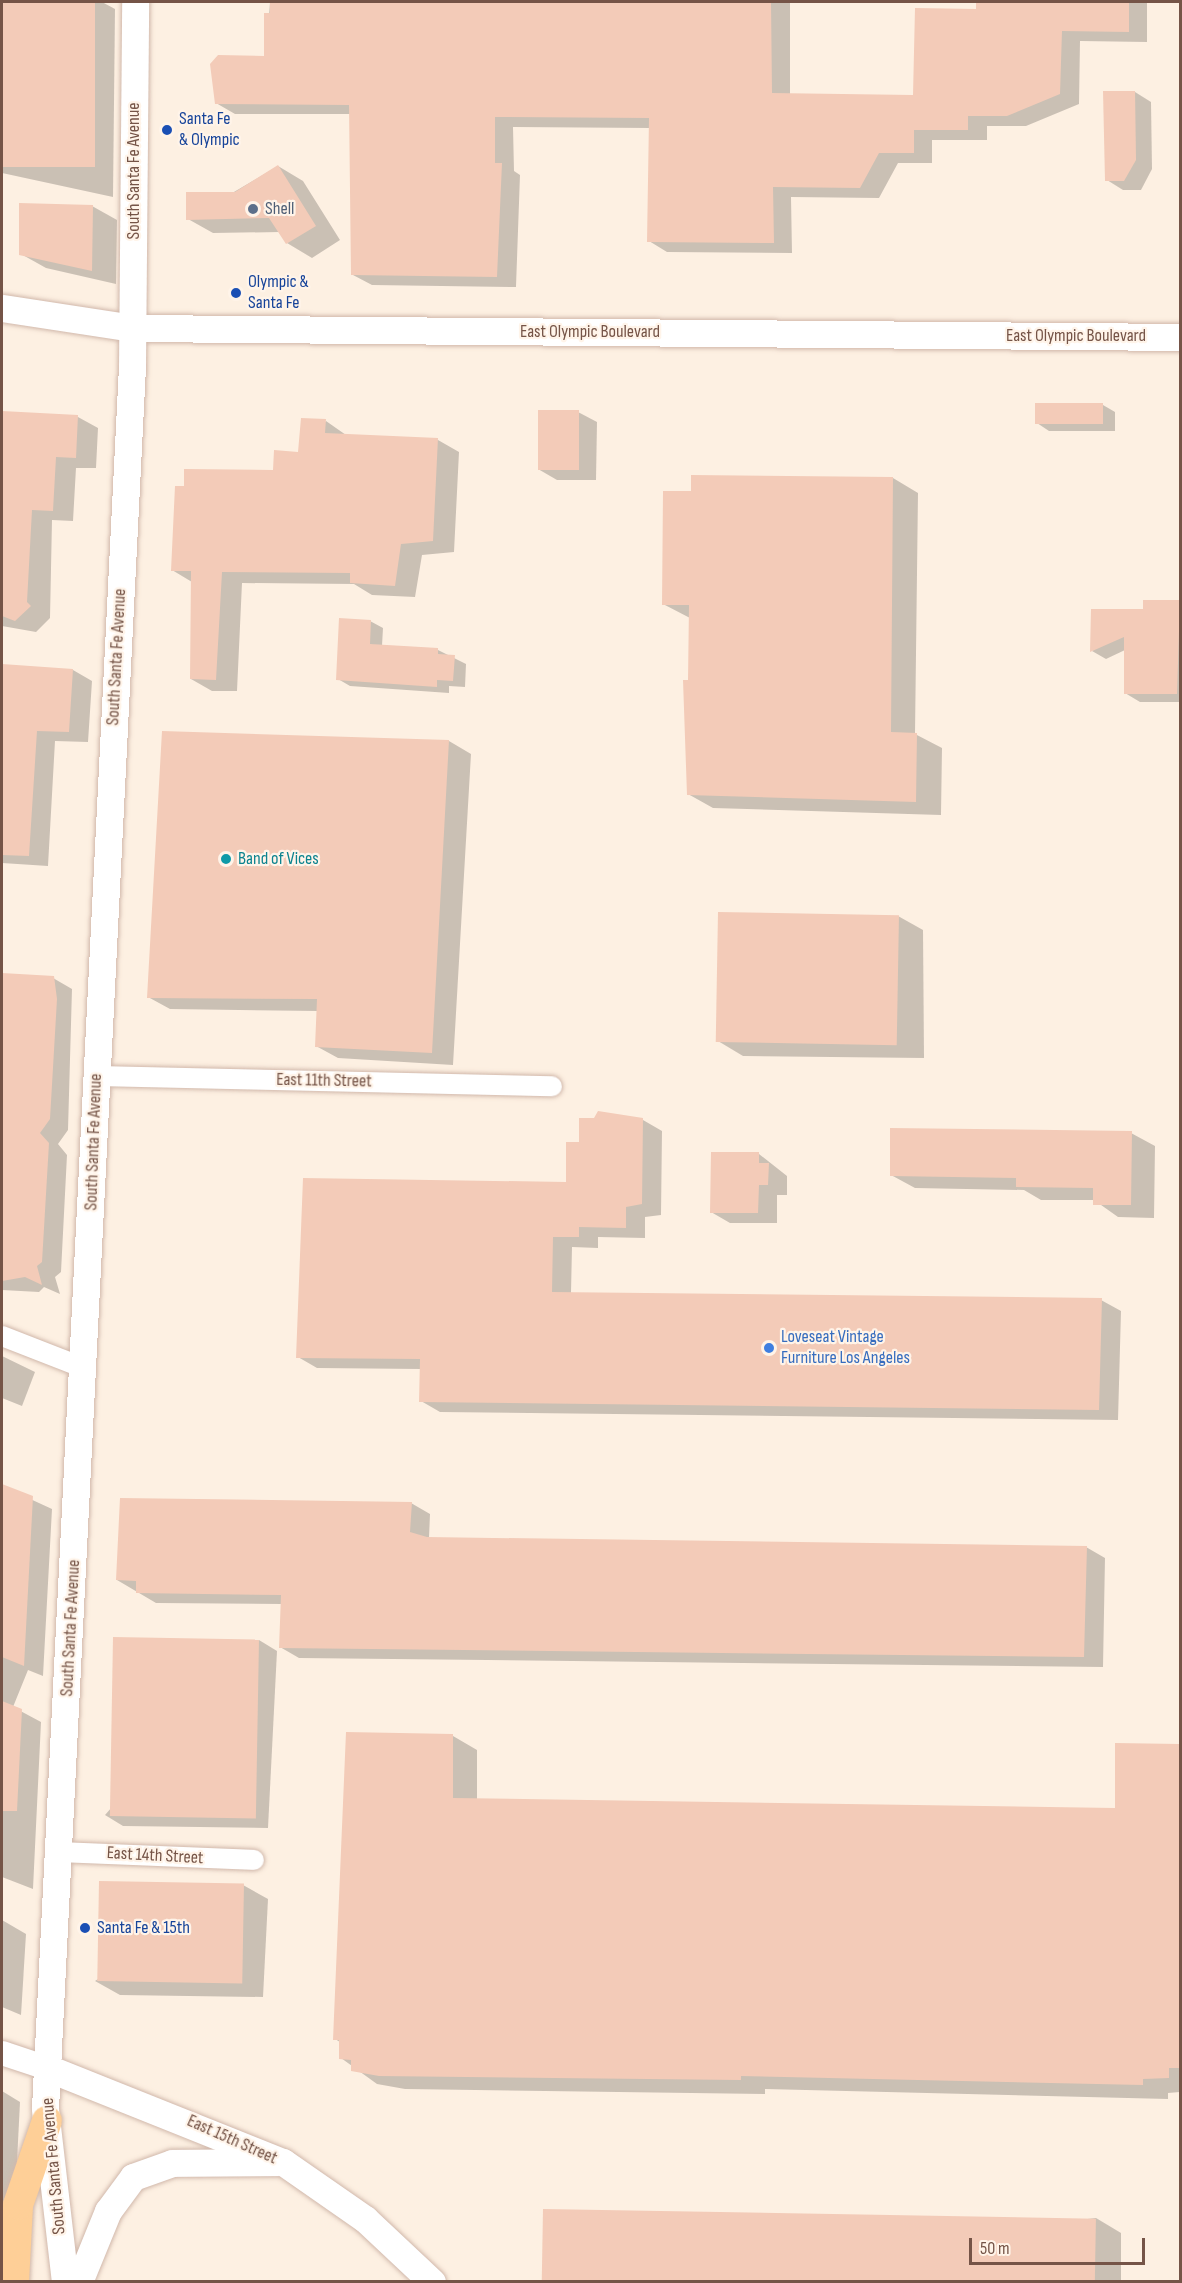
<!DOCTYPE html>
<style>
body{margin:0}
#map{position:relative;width:1182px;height:2283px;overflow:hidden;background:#fdf0e2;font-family:"Sofia Sans Condensed",sans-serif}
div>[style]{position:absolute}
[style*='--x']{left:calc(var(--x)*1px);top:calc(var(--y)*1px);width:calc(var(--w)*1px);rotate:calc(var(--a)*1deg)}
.shadow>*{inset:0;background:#0003}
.building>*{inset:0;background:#f3cbb8;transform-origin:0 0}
.roads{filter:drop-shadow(0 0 2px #d1b8ab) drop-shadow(0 0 2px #d1b8ab)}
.minor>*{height:20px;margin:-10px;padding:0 10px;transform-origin:10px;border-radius:10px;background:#fff}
.tertiary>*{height:24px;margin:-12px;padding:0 12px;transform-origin:12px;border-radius:12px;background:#fff}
.secondary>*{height:27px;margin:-13.5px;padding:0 13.5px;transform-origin:13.5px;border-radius:13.5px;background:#fff}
.primary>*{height:30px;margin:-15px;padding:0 15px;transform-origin:15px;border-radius:15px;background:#fecf97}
.dots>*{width:16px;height:16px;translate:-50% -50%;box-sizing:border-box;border:3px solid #fff4e9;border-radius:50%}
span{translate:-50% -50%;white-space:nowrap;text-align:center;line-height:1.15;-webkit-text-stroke:4.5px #fff4e9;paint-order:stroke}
.transit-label{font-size:18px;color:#164399}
.left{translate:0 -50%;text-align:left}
.street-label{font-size:18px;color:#755447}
.service-label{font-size:18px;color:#4e5e75}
.culture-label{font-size:18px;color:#0d838f}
.shop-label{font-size:18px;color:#366cbe}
.frame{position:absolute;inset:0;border:3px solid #755447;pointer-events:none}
.scale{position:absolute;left:969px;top:2238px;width:176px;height:27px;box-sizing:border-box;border:3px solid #755447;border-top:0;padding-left:8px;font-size:18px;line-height:21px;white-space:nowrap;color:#755447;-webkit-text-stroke:4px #fff4e9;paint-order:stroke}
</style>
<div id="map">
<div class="shadow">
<i style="clip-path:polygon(2px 2px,102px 2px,115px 9px,113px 197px,2px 173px)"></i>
<i style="clip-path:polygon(270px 2px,790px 2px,790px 94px,915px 97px,977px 10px,977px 2px,1147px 2px,1147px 42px,1080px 41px,1079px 104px,1026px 126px,987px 126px,987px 140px,932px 140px,932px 163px,898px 163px,879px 198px,791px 197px,792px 253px,667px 252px,649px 241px,650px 128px,513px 127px,514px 171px,520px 175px,516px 287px,372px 285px,353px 275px,351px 114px,235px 114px,216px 103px,266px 58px)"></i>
<i style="clip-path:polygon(1135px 92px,1151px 102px,1152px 169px,1141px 190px,1123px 190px,1107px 180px)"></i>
<i style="clip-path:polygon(278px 166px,303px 181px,340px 240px,312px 258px,287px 243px,280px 232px,213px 233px,188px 219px)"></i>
<i style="clip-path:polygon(92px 206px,117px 220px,116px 284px,46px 268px,21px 254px)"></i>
<i style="clip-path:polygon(1037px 405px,1103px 405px,1115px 412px,1115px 431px,1049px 431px,1037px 423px)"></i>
<i style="clip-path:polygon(578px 412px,597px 422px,596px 480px,557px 480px,538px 469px)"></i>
<i style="clip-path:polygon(2px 413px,78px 417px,98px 428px,96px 468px,76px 468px,73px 521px,52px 520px,50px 618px,36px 632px,2px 626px)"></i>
<i style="clip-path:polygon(326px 421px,346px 435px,438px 440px,459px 452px,454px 552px,422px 555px,415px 597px,372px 595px,354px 584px,242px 583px,237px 691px,212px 691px,191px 679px,192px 582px,172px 570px,300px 454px)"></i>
<i style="clip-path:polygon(893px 478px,918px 493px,915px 734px,942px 748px,941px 815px,713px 808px,688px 794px,690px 618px,663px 604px)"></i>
<i style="clip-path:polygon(1180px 573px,1180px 702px,1140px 702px,1125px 693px,1125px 650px,1106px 659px,1092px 651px,1145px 611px,1179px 600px)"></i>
<i style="clip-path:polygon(370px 621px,383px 628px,382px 646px,438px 650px,466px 664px,465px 687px,449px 686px,449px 693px,350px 686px,338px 679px)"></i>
<i style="clip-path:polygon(2px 666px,73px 670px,92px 681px,88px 742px,55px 741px,48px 866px,2px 863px)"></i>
<i style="clip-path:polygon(164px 733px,449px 741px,471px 754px,453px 1065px,338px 1058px,316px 1046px,318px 1011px,170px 1009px,148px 997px)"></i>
<i style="clip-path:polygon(898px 916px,923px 930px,924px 1058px,743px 1056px,718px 1041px)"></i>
<i style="clip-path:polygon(2px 975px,53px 978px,72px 989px,68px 1130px,58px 1144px,67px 1155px,61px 1272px,55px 1277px,60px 1294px,44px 1287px,39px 1292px,2px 1290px)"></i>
<i style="clip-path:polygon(643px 1120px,662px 1131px,661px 1215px,645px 1217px,645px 1238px,598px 1237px,598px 1248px,572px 1247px,571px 1293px,1101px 1300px,1121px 1311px,1118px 1420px,440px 1412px,421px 1401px,421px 1369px,317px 1368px,298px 1357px,567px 1183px,580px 1143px)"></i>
<i style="clip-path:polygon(1131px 1133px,1155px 1146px,1154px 1218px,1118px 1217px,1094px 1200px,1041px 1200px,1024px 1190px,915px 1188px,891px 1175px)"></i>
<i style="clip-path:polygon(759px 1154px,787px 1176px,787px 1195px,777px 1195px,777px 1223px,730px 1223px,711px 1212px)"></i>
<i style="clip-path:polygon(2px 1356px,35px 1372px,22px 1406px,2px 1398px)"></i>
<i style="clip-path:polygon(2px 1486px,52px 1509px,43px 1676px,28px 1670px,13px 1707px,41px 1722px,33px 1889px,2px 1877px)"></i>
<i style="clip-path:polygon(411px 1503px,430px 1514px,429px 1538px,1086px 1547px,1105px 1558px,1103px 1667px,299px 1658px,280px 1647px,282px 1604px,156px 1603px,117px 1580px)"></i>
<i style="clip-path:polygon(259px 1640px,277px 1651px,268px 1828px,123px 1826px,105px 1815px)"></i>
<i style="clip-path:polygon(453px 1736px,477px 1750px,477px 1800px,1117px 1810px,1117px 1745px,1180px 1746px,1180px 2092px,1168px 2093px,1168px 2099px,765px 2089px,765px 2094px,405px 2089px,377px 2084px,341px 2058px,340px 2042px,335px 2039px)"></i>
<i style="clip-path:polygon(243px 1885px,268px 1899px,263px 1997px,120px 1995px,95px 1981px)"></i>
<i style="clip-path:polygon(2px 1920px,26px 1934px,21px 2015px,2px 2007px)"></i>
<i style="clip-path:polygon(2px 2091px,20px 2102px,11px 2282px,2px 2282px)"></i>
<i style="clip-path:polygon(1096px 2218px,1121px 2233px,1121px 2282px,541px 2282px)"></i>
</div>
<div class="building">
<i style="left:2px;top:2px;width:93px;height:165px"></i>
<i style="clip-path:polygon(270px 2px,771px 2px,772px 93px,913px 95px,915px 8px,976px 9px,976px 2px,1129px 2px,1129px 32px,1062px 31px,1060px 94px,1007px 116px,968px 116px,968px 130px,914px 130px,914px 153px,879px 153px,860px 188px,773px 187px,774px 243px,647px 242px,649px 118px,495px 117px,495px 163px,502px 163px,497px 277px,351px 275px,349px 105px,215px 104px,210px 64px,218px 55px,264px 56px,264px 13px,270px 13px)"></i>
<i style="clip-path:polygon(1103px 91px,1135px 91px,1136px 160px,1124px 181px,1105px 181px)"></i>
<i style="clip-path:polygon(278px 165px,316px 226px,286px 244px,269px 218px,186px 220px,186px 192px,235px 192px)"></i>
<i style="clip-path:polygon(19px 203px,93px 205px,92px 271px,19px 255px)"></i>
<i style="left:1035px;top:403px;width:68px;height:21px"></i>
<i style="left:538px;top:410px;width:41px;height:60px"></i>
<i style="clip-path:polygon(2px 411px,78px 415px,76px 458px,56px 457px,53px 511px,32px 510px,27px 602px,31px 606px,15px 621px,2px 616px)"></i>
<i style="clip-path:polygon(301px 418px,326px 419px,325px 433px,438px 438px,433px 541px,401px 544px,395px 586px,350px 583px,350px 573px,222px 572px,216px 680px,190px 679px,191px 571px,171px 571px,175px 486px,184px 486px,184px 469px,273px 470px,274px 450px,298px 452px)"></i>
<i style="clip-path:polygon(691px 475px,893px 477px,891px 732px,917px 733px,916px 802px,687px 795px,683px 680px,688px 680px,689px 605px,662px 605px,663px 491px,691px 491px)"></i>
<i style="clip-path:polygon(1143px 600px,1180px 600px,1177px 694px,1124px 694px,1124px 637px,1090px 652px,1091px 609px,1143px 609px)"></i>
<i style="clip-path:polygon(339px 618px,371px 620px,370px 644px,438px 648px,438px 654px,455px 655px,453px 681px,437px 680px,437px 687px,336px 680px)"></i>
<i style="clip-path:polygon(2px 664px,73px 669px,69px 732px,37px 731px,29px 856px,2px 855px)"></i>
<i style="clip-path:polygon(162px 731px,449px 740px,432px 1053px,315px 1047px,317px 999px,147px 998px)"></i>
<i style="left:718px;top:912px;width:181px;height:130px;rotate:1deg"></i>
<i style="clip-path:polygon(2px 973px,54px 976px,57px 999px,50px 1119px,40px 1133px,49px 1143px,42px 1262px,37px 1266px,42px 1285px,25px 1277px,2px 1281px)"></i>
<i style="clip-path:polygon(598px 1111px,643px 1118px,642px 1204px,626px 1207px,626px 1228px,579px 1227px,579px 1237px,553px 1237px,552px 1292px,1102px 1298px,1099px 1410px,419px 1402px,420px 1359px,296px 1358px,303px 1178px,566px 1182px,566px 1142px,579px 1142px,579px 1118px,594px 1118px)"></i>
<i style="clip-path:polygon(890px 1128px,1132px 1131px,1131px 1205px,1093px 1205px,1093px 1188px,1016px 1187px,1016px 1178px,890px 1176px)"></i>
<i style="clip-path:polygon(711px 1152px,759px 1152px,759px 1163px,769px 1163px,768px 1185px,759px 1185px,758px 1213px,710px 1213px)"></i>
<i style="clip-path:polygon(2px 1484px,33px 1496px,24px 1666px,2px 1657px)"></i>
<i style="clip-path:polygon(120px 1498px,412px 1502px,410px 1532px,427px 1537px,1087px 1546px,1084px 1657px,279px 1648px,281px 1595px,136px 1593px,136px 1581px,116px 1580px)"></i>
<i style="left:113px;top:1637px;width:146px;height:179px;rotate:1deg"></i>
<i style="clip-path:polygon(2px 1701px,22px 1709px,17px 1811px,2px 1811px)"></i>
<i style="clip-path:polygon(346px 1732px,453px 1734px,453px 1798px,1115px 1808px,1115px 1743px,1180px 1744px,1180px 2068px,1169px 2068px,1169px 2078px,1143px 2079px,1143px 2085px,741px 2076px,741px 2080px,379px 2076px,351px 2071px,351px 2060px,339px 2059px,339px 2040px,333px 2040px)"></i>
<i style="left:99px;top:1881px;width:145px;height:100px;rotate:1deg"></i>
<i style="left:543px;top:2209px;width:553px;height:73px;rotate:1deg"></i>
</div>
<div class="roads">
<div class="minor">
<i style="--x:96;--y:1076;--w:456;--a:1.3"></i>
<i style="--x:2;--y:1336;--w:88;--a:21.3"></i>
<i style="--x:56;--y:1852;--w:198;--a:2.3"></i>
</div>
<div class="tertiary">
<i style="--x:2;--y:2053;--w:51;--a:18.4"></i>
</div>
<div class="secondary">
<i style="--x:2;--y:308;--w:133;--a:8.7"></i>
<i style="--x:133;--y:328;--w:1047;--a:0.49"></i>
<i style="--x:50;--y:2069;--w:251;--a:21.8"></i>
<i style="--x:283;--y:2162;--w:100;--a:34.8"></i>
<i style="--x:365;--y:2219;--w:92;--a:43.2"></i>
<i style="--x:65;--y:2282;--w:175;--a:-96.6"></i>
<i style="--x:45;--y:2108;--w:1743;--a:-87.14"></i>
<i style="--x:132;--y:367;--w:365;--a:-89.5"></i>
<i style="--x:79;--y:2282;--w:77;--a:-67.8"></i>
<i style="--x:108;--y:2211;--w:42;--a:-53.7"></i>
<i style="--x:133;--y:2177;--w:41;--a:-19.7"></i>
<i style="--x:172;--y:2163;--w:105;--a:-0.5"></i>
</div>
<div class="primary">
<i style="--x:14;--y:2282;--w:77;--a:-87"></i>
<i style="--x:18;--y:2205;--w:89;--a:-71"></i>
</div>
</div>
<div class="dots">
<i style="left:167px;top:130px;background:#1a4fb4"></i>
<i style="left:253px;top:209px;background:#5c6f8a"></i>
<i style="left:236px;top:293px;background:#1a4fb4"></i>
<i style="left:226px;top:859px;background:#0f9aa8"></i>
<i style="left:769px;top:1348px;background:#3f7fe0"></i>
<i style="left:85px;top:1928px;background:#1a4fb4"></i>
</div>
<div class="transit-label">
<span class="left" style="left:179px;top:130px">Santa Fe<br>&amp; Olympic</span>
<span class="left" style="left:248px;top:293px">Olympic &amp;<br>Santa Fe</span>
<span class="left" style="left:97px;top:1928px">Santa Fe &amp; 15th</span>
</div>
<div class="street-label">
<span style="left:134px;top:171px;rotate:-90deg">South Santa Fe Avenue</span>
<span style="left:590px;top:332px">East Olympic Boulevard</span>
<span style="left:1076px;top:336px">East Olympic Boulevard</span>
<span style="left:117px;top:657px;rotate:-87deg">South Santa Fe Avenue</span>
<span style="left:324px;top:1081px;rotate:1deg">East 11th Street</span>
<span style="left:94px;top:1142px;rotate:-88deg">South Santa Fe Avenue</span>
<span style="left:71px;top:1628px;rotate:-87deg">South Santa Fe Avenue</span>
<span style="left:155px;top:1856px;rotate:3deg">East 14th Street</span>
<span style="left:232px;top:2140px;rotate:24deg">East 15th Street</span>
<span style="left:54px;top:2166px;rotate:-95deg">South Santa Fe Avenue</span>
</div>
<div class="service-label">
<span class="left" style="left:265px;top:209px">Shell</span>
</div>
<div class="culture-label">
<span class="left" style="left:238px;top:859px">Band of Vices</span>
</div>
<div class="shop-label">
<span class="left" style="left:781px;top:1348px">Loveseat Vintage<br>Furniture Los Angeles</span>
</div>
<div class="frame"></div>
<div class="scale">50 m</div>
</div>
